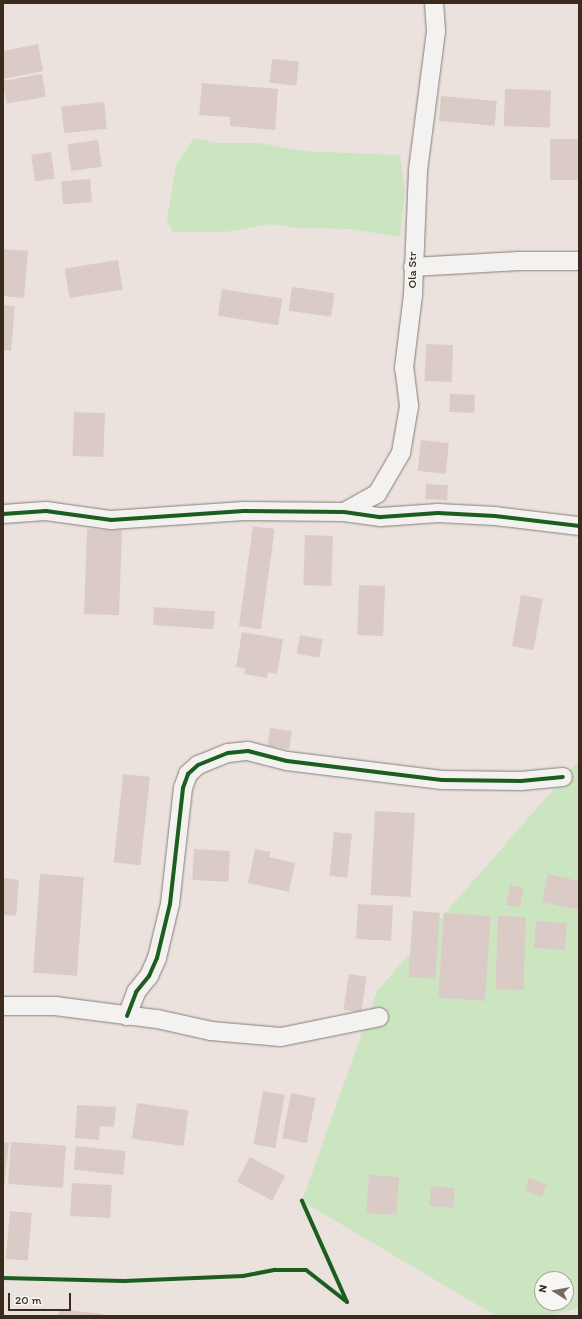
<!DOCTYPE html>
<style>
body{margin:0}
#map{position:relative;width:582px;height:1319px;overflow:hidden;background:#ebe2de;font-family:Itim,sans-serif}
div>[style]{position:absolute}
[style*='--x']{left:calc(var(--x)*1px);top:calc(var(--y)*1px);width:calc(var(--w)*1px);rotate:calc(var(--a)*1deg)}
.green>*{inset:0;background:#cce5c1}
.building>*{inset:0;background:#dacbc7;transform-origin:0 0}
.roads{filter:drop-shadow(0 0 1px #857e79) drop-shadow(0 0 1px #857e79)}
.street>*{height:18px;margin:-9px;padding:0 9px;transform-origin:9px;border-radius:9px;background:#f4f2f0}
.cycleway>*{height:4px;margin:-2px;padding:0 2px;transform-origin:2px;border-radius:2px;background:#1b5e20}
span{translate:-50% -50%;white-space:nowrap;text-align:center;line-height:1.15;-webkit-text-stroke:3px #f6f6f2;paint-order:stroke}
.street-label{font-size:12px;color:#3b2a1e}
.frame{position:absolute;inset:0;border:4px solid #3b2a1e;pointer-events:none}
.north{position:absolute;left:534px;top:1271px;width:40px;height:40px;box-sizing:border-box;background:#f6f6f2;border:1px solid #aba49d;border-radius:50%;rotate:281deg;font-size:11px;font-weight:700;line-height:16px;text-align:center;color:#3b2a1e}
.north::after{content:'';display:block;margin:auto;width:14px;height:18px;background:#796a61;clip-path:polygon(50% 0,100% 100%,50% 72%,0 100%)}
.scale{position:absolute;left:8px;top:1293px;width:63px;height:18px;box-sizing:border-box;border:2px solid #3b2a1e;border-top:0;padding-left:5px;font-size:12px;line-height:14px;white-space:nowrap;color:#3b2a1e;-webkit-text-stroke:3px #f6f6f2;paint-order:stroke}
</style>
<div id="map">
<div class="green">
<i style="clip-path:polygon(194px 138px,219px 143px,260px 143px,302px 151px,400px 155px,405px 191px,400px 237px,350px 229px,296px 228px,271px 224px,226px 232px,172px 232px,167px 219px,176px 165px)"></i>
<i style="clip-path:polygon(evenodd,579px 760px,579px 1308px,548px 1316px,496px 1316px,302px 1201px,377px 991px,579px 760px,542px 1279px,566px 1279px,566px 1303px,542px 1303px,542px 1279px)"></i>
</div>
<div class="building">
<i style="clip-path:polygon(38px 44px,43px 71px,3px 79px,3px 51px)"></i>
<i style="left:272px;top:59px;width:27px;height:24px;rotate:6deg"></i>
<i style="left:42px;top:74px;width:23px;height:40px;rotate:80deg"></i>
<i style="clip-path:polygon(202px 83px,278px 89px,275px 130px,230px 126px,230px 117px,199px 115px)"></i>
<i style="left:505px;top:89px;width:46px;height:37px;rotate:2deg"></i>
<i style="left:441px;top:96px;width:56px;height:25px;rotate:5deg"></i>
<i style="left:104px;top:102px;width:27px;height:43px;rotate:84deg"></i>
<i style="left:578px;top:139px;width:41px;height:28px;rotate:90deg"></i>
<i style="left:98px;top:140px;width:27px;height:31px;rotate:82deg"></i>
<i style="left:51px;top:152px;width:27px;height:20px;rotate:82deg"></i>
<i style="left:90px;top:179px;width:23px;height:29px;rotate:85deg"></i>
<i style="clip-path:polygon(3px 249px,28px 251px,24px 298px,3px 296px)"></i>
<i style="left:118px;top:260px;width:30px;height:54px;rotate:81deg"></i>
<i style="left:292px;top:287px;width:43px;height:24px;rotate:8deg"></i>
<i style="left:222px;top:289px;width:61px;height:27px;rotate:9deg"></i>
<i style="clip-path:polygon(3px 305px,15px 306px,11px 351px,3px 350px)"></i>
<i style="left:426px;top:344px;width:27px;height:37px;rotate:2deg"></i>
<i style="left:450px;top:394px;width:25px;height:18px;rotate:2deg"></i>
<i style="left:74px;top:412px;width:31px;height:44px;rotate:2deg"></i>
<i style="left:421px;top:440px;width:28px;height:31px;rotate:6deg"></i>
<i style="left:426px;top:484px;width:22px;height:15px;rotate:3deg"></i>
<i style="left:253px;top:526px;width:22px;height:101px;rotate:8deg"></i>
<i style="left:87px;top:529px;width:35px;height:85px;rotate:2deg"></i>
<i style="left:305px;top:535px;width:28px;height:50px;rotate:2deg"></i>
<i style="left:359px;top:585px;width:26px;height:50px;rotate:2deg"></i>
<i style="left:521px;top:595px;width:22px;height:52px;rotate:10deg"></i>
<i style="left:154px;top:607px;width:61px;height:18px;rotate:4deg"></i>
<i style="clip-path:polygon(242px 632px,283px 639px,277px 674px,268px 672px,267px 678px,244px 674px,245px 668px,236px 667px)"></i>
<i style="left:300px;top:635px;width:23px;height:19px;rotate:10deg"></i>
<i style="left:270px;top:728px;width:22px;height:18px;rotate:8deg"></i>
<i style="left:123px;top:774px;width:27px;height:89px;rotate:6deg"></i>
<i style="left:375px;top:811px;width:40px;height:84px;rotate:3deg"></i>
<i style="left:334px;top:832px;width:18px;height:44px;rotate:6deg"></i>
<i style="left:194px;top:849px;width:36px;height:31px;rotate:3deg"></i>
<i style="clip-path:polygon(255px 849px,271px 852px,269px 857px,295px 863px,289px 892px,248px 883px)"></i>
<i style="left:40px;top:874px;width:44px;height:99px;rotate:4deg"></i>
<i style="clip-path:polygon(548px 874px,579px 881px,579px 910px,542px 902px)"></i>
<i style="clip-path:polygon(3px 878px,19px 880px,16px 916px,3px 915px)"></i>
<i style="left:510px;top:885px;width:14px;height:20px;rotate:12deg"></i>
<i style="left:358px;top:904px;width:35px;height:35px;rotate:3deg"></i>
<i style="left:413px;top:911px;width:27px;height:66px;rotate:4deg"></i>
<i style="left:444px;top:913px;width:47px;height:85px;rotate:4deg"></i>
<i style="left:498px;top:916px;width:28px;height:73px;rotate:2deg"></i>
<i style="left:536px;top:921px;width:31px;height:27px;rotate:4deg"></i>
<i style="left:349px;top:974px;width:18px;height:36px;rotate:9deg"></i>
<i style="left:263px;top:1091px;width:22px;height:54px;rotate:10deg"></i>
<i style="left:291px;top:1093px;width:25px;height:46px;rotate:11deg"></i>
<i style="left:137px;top:1103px;width:52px;height:36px;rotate:8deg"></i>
<i style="clip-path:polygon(77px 1105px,116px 1107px,114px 1127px,100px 1126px,99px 1140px,75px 1138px)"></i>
<i style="clip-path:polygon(3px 1142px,9px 1143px,4px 1186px,3px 1186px)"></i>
<i style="left:11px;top:1142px;width:55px;height:42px;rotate:4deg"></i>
<i style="left:76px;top:1146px;width:50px;height:24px;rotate:6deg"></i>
<i style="left:250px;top:1157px;width:40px;height:28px;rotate:28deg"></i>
<i style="left:369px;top:1175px;width:30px;height:38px;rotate:4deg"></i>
<i style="left:529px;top:1178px;width:19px;height:13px;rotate:21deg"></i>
<i style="left:72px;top:1183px;width:40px;height:33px;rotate:3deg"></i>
<i style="left:431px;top:1186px;width:24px;height:20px;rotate:5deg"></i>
<i style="left:10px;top:1211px;width:22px;height:48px;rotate:5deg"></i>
<i style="clip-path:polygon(59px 1309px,103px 1314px,103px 1316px,58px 1316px)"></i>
</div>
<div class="roads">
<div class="street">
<i style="--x:413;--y:267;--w:106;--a:-3.2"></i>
<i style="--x:519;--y:261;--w:60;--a:0"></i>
<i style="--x:344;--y:512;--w:38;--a:-29"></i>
<i style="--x:377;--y:494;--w:48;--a:-59.7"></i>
<i style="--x:401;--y:453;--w:48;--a:-80.3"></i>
<i style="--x:409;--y:406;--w:38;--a:-97"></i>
<i style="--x:404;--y:368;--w:74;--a:-83"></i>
<i style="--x:413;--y:295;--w:125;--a:-87.7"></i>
<i style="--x:418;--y:170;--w:140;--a:-82.6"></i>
<i style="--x:436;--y:31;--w:28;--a:-94"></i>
<i style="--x:3;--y:514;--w:43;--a:-4"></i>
<i style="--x:46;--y:511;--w:66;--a:7.9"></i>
<i style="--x:111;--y:520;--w:133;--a:-3.9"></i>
<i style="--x:244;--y:511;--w:100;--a:0.6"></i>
<i style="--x:344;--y:512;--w:37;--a:8"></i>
<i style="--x:381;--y:517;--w:57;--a:-4"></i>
<i style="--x:438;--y:513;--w:57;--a:3"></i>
<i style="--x:495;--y:516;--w:85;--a:6.8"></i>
<i style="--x:3;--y:1006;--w:52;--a:0"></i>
<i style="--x:55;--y:1006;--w:103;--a:7.3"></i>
<i style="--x:157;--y:1019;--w:55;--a:12.5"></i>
<i style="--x:211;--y:1031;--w:70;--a:4.9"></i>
<i style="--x:281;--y:1037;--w:100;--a:-11.5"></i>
<i style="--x:127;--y:1016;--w:26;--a:-69"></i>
<i style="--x:136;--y:992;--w:21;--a:-51"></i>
<i style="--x:149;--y:976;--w:20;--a:-66"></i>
<i style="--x:157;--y:958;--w:56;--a:-76.5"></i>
<i style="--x:170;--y:904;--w:117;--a:-83.6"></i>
<i style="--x:183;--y:788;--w:15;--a:-70"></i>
<i style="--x:188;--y:774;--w:13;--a:-42"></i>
<i style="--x:198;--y:765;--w:32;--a:-22"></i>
<i style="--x:228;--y:753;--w:20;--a:-6"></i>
<i style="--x:248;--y:751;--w:40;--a:14.4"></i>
<i style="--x:287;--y:761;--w:156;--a:7"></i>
<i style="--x:442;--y:780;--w:79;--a:0.7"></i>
<i style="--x:521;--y:781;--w:42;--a:-5.4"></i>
</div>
</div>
<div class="cycleway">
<i style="--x:3;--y:514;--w:43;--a:-4"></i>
<i style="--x:46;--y:511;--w:66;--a:7.9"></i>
<i style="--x:111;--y:520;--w:133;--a:-3.9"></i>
<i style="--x:244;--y:511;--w:100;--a:0.6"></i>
<i style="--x:344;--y:512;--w:37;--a:8"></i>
<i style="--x:381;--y:517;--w:57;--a:-4"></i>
<i style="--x:438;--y:513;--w:57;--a:3"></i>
<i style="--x:495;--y:516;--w:85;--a:6.8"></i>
<i style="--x:127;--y:1016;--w:26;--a:-69"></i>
<i style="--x:136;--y:992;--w:21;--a:-51"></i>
<i style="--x:149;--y:976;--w:20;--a:-66"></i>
<i style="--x:157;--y:958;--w:56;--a:-76.5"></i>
<i style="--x:170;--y:904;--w:117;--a:-83.6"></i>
<i style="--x:183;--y:788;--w:15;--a:-70"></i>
<i style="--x:188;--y:774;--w:13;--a:-42"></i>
<i style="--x:198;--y:765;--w:32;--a:-22"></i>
<i style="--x:228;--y:753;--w:20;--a:-6"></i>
<i style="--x:248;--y:751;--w:40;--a:14.4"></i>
<i style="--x:287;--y:761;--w:156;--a:7"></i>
<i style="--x:442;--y:780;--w:79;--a:0.7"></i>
<i style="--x:521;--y:781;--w:42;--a:-5.4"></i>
<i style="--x:3;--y:1278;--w:121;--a:1.4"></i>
<i style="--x:124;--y:1281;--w:119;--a:-2.4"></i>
<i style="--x:243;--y:1276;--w:33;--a:-11"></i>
<i style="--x:275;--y:1270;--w:31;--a:0"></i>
<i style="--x:306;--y:1270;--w:52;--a:38"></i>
<i style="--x:347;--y:1302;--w:111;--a:-114"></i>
</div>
<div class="street-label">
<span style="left:413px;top:270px;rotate:-90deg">Ola Str</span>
</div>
<div class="frame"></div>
<div class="north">N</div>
<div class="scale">20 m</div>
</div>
